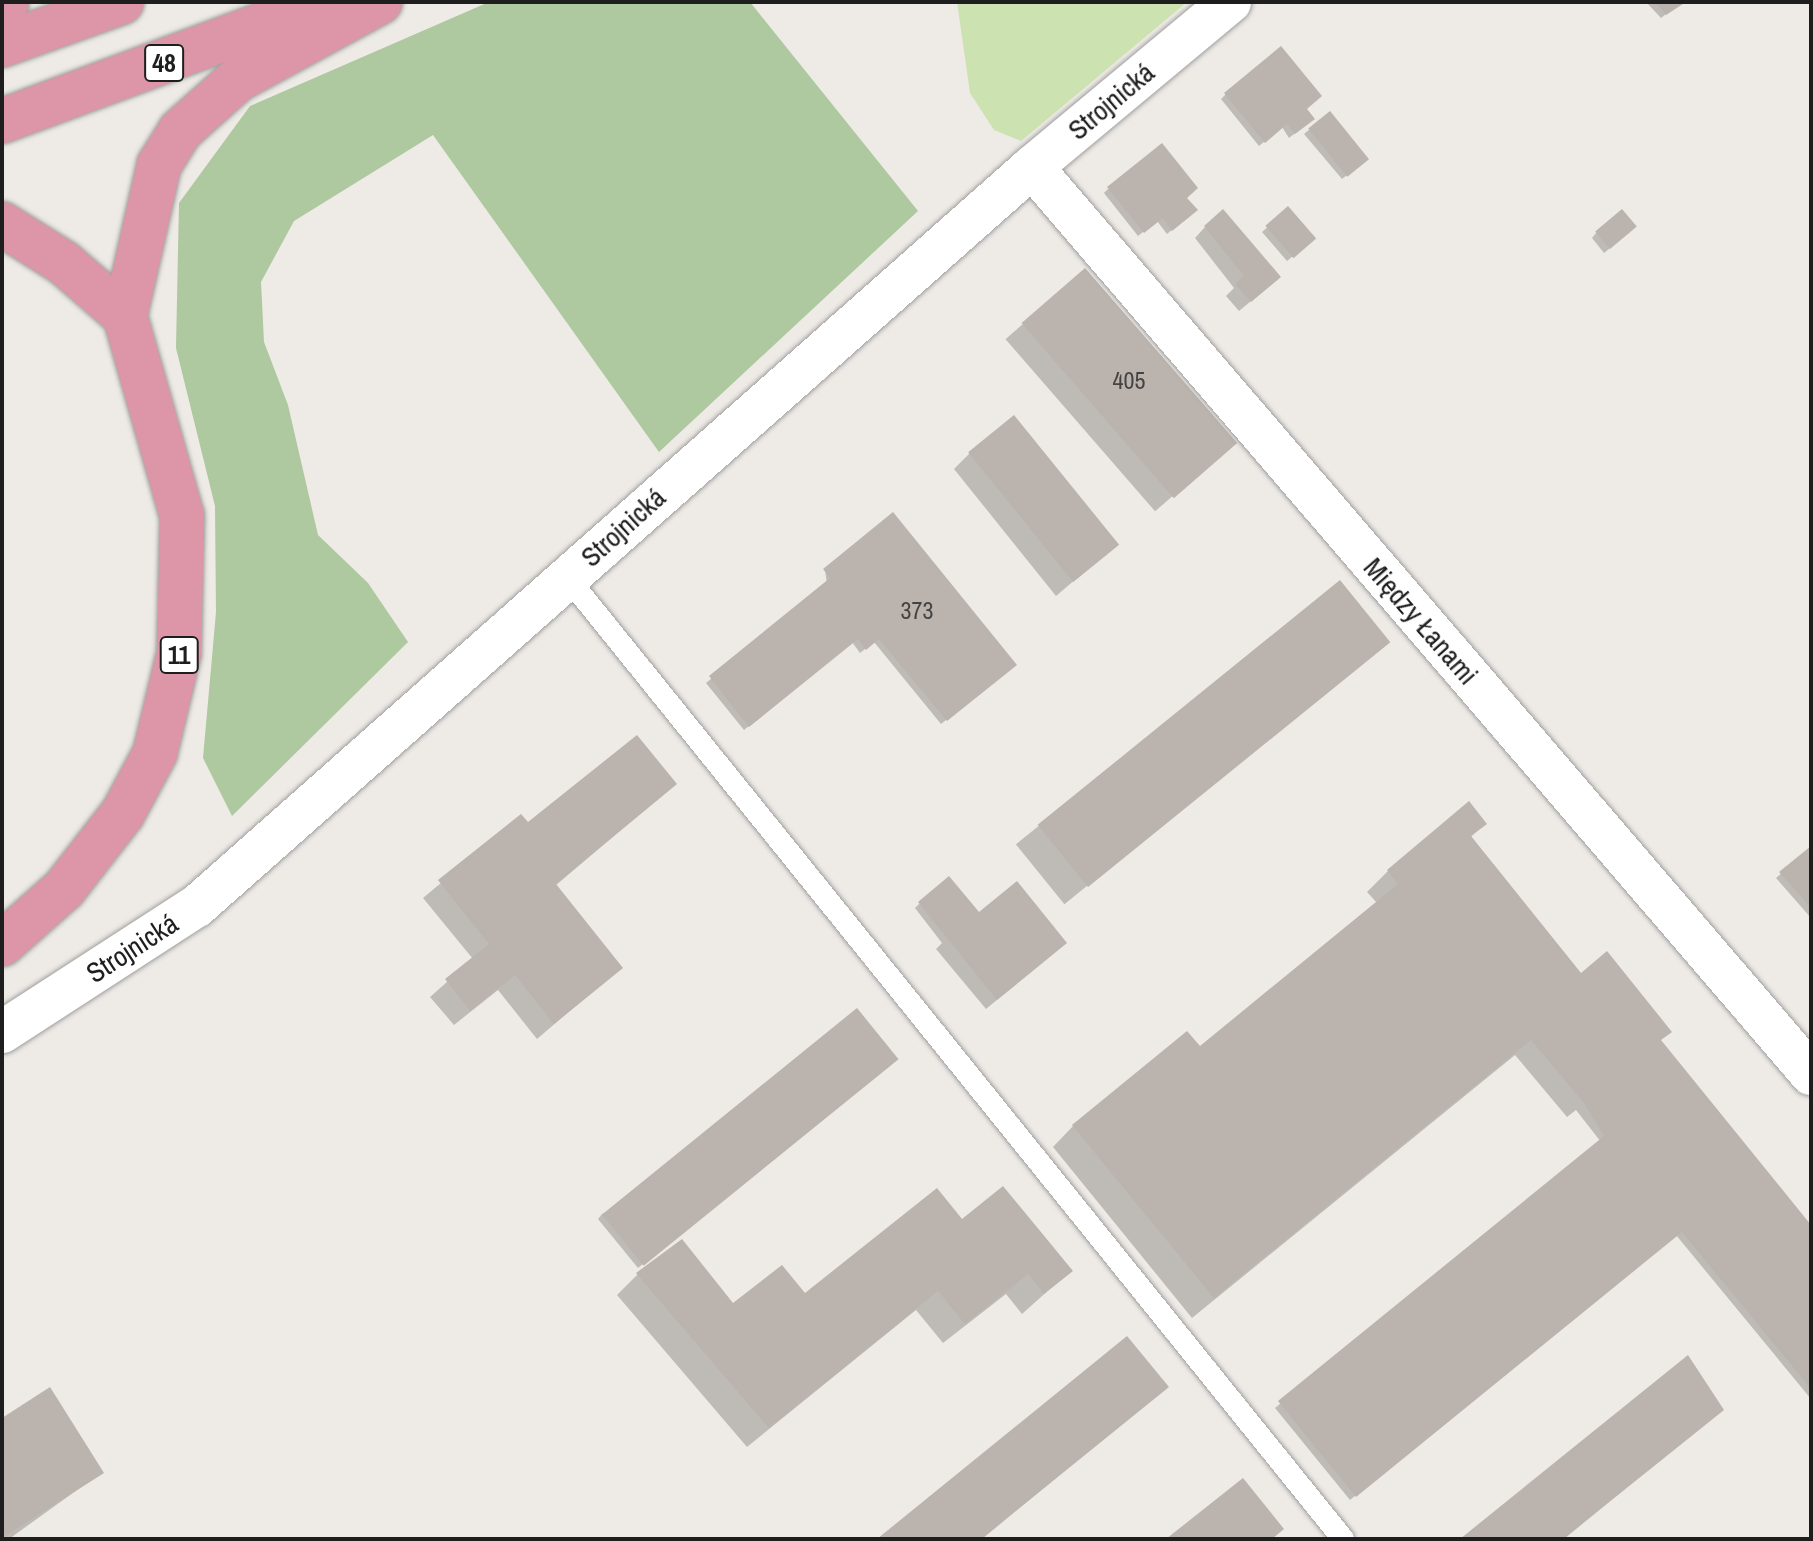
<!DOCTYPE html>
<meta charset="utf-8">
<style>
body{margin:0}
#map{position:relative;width:1813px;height:1541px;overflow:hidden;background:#eeeae5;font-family:"Archivo Narrow",sans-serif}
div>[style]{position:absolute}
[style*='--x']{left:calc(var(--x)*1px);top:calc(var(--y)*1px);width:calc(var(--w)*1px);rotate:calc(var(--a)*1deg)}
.grass>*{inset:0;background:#cde2b1}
.forest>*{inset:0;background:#aec89f}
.shadow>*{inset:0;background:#0003;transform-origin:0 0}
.building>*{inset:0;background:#bab3ae;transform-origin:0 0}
.roads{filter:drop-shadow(0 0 2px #9f9f9f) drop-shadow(0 0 2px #9f9f9f)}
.lane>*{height:22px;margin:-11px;padding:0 11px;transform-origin:11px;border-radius:11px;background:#fff}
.street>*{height:42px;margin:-21px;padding:0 21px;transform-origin:21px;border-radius:21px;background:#fff}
.highway>*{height:44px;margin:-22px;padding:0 22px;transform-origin:22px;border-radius:22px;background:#dc96a8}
span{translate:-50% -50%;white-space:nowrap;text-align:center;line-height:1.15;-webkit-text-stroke:8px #fff;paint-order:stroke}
.number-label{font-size:24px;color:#454342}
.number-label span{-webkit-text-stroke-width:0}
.shield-label span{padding:2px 6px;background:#fff;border:2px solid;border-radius:6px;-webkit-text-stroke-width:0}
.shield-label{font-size:26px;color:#1e1e1e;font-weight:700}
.street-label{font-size:28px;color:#1e1e1e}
.frame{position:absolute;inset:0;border:4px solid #1e1e1e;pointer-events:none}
</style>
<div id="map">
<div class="grass">
<i style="clip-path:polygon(957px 2px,1187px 2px,1021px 141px,994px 130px,970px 93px)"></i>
</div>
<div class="forest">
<i style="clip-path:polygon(489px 2px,750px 2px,918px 211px,659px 452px,433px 135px,294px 221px,261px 282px,264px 342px,288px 405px,318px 535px,368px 583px,408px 642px,232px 816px,203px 758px,216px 612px,215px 506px,176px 348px,179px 203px,250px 106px)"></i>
</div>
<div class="shadow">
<i style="clip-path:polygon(1646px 2px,1682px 2px,1661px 18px)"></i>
<i style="clip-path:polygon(1226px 94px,1305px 109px,1308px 123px,1289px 138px,1282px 127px,1259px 146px,1221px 99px)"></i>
<i style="clip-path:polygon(1329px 113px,1362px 163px,1342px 179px,1304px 134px)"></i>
<i style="clip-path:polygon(1108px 189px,1185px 198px,1190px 215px,1167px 234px,1157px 221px,1138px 236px,1104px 193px)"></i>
<i style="clip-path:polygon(1288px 209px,1309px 243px,1287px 261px,1262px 232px)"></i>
<i style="clip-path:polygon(1205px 227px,1268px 287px,1239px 311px,1226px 296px,1234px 288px,1195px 238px)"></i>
<i style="clip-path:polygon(1630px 232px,1604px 253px,1592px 238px,1596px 233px)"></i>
<i style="left:1084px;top:271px;width:228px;height:104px;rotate:49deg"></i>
<i style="clip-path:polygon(970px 453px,1116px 545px,1056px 596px,954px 469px)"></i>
<i style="clip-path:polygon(825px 570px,1009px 670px,941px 724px,874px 642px,860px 653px,852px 642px,744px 730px,706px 683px,827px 584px)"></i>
<i style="left:1340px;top:582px;width:77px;height:417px;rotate:51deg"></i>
<i style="clip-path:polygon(675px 784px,555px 886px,620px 968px,537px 1039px,498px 990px,454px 1025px,430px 997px,473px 959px,423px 898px,521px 816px,528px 825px)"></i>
<i style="clip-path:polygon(1484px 823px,1470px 838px,1581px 975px,1659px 1041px,1811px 1228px,1811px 1399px,1676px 1235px,1350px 1500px,1275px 1408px,1601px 1142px,1576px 1110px,1567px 1117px,1515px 1055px,1192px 1318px,1053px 1147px,1073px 1126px,1200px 1049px,1377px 903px,1367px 892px,1388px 871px)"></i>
<i style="clip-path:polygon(1811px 848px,1811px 918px,1776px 878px)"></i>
<i style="clip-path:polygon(919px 904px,975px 910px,1054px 953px,986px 1009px,936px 949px,942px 943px,915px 908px)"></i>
<i style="clip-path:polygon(892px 1063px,638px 1268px,598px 1219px,602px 1214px)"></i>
<i style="clip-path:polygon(962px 1222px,1070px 1271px,1022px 1314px,1006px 1294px,943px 1343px,916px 1310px,747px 1447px,617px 1295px,638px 1274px,733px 1306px,805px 1296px)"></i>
<i style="clip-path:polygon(1166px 1387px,982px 1539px,880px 1539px)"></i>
<i style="clip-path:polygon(1722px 1409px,1564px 1539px,1463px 1539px)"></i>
<i style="clip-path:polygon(2px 1420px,102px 1472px,9px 1539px,2px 1539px)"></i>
</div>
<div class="building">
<i style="clip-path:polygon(1655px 2px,1686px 2px,1666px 15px)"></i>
<i style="clip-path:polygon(1281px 46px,1322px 96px,1307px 109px,1315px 119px,1295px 134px,1287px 124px,1265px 143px,1224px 93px)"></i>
<i style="left:1330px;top:111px;width:62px;height:28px;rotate:51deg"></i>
<i style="clip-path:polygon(1162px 143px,1198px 188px,1187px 198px,1198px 210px,1172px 231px,1163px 218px,1144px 233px,1107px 187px)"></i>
<i style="left:1288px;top:206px;width:43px;height:30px;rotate:49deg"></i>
<i style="clip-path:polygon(1223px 209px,1281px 277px,1251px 302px,1235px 284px,1244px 276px,1204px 226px)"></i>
<i style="left:1622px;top:209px;width:23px;height:35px;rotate:50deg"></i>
<i style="left:1085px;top:268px;width:232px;height:84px;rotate:49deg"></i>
<i style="left:1014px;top:415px;width:167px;height:59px;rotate:51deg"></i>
<i style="clip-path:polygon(893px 512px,1017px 665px,947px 721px,879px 639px,866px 650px,858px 639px,749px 727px,709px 676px,830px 578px,823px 569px)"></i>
<i style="left:1340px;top:580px;width:80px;height:389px;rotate:51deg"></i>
<i style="clip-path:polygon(637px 735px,677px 784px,556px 884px,623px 968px,554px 1024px,515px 975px,470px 1011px,445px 979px,489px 944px,438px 880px,521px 814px,528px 822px)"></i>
<i style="clip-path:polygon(1469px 801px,1487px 824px,1471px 836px,1581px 973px,1607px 951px,1672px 1032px,1661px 1040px,1811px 1225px,1811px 1389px,1682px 1232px,1356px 1497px,1278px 1401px,1604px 1136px,1584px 1103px,1531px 1040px,1214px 1298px,1072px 1125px,1187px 1031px,1200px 1046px,1398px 884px,1387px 870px)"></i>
<i style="clip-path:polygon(1811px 846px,1811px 908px,1779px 872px)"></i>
<i style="clip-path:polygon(949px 876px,979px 912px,1017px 881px,1067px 943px,997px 1000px,918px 902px)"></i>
<i style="left:857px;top:1008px;width:66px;height:328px;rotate:51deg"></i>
<i style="clip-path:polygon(1003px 1186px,1073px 1271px,1044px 1294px,1028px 1274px,965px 1324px,938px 1291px,769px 1428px,636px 1273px,682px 1239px,733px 1303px,782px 1265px,805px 1293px,937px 1188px,962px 1219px)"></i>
<i style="clip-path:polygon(1127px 1336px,1169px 1387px,981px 1539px,877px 1539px)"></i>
<i style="clip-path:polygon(1688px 1355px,1724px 1410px,1563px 1539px,1460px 1539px)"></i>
<i style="clip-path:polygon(50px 1387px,104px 1473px,2px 1538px,2px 1418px)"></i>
<i style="clip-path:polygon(1243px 1478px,1284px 1529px,1272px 1539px,1166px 1539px)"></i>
</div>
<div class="roads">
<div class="lane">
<i style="--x:567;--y:577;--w:1236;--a:51.11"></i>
</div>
<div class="street">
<i style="--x:1032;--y:167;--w:1196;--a:49.34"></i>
<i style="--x:2;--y:1032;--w:232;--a:-32.9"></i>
<i style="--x:197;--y:906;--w:1115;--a:-41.51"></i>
<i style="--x:1032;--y:167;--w:258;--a:-39.8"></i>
</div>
<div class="highway">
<i style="--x:2;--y:4;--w:5;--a:-22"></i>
<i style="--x:2;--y:45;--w:127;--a:-19.7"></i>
<i style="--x:2;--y:121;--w:343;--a:-20.3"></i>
<i style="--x:2;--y:224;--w:73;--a:32.2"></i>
<i style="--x:64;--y:263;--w:81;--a:41"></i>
<i style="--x:2;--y:944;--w:83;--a:-41.6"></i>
<i style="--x:64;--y:889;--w:96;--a:-52.2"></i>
<i style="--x:123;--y:813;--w:68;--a:-61.9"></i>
<i style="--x:155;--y:753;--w:103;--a:-76.5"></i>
<i style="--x:179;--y:653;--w:137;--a:-88.7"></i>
<i style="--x:182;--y:516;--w:208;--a:-105.9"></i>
<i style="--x:125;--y:316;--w:155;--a:-77.3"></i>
<i style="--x:159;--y:165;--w:40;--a:-58"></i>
<i style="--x:180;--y:131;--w:76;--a:-41.8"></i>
<i style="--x:237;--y:80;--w:163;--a:-28.6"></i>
</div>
</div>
<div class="number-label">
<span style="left:1129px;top:381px">405</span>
<span style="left:917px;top:611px">373</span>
</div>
<div class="shield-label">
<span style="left:164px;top:63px">48</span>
<span style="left:179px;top:655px">11</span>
</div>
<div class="street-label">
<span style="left:1111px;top:101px;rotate:-40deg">Strojnická</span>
<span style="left:623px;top:527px;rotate:-42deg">Strojnická</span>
<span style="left:1421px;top:621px;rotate:49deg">Między Łanami</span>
<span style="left:132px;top:948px;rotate:-33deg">Strojnická</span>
</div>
<div class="frame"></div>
</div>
